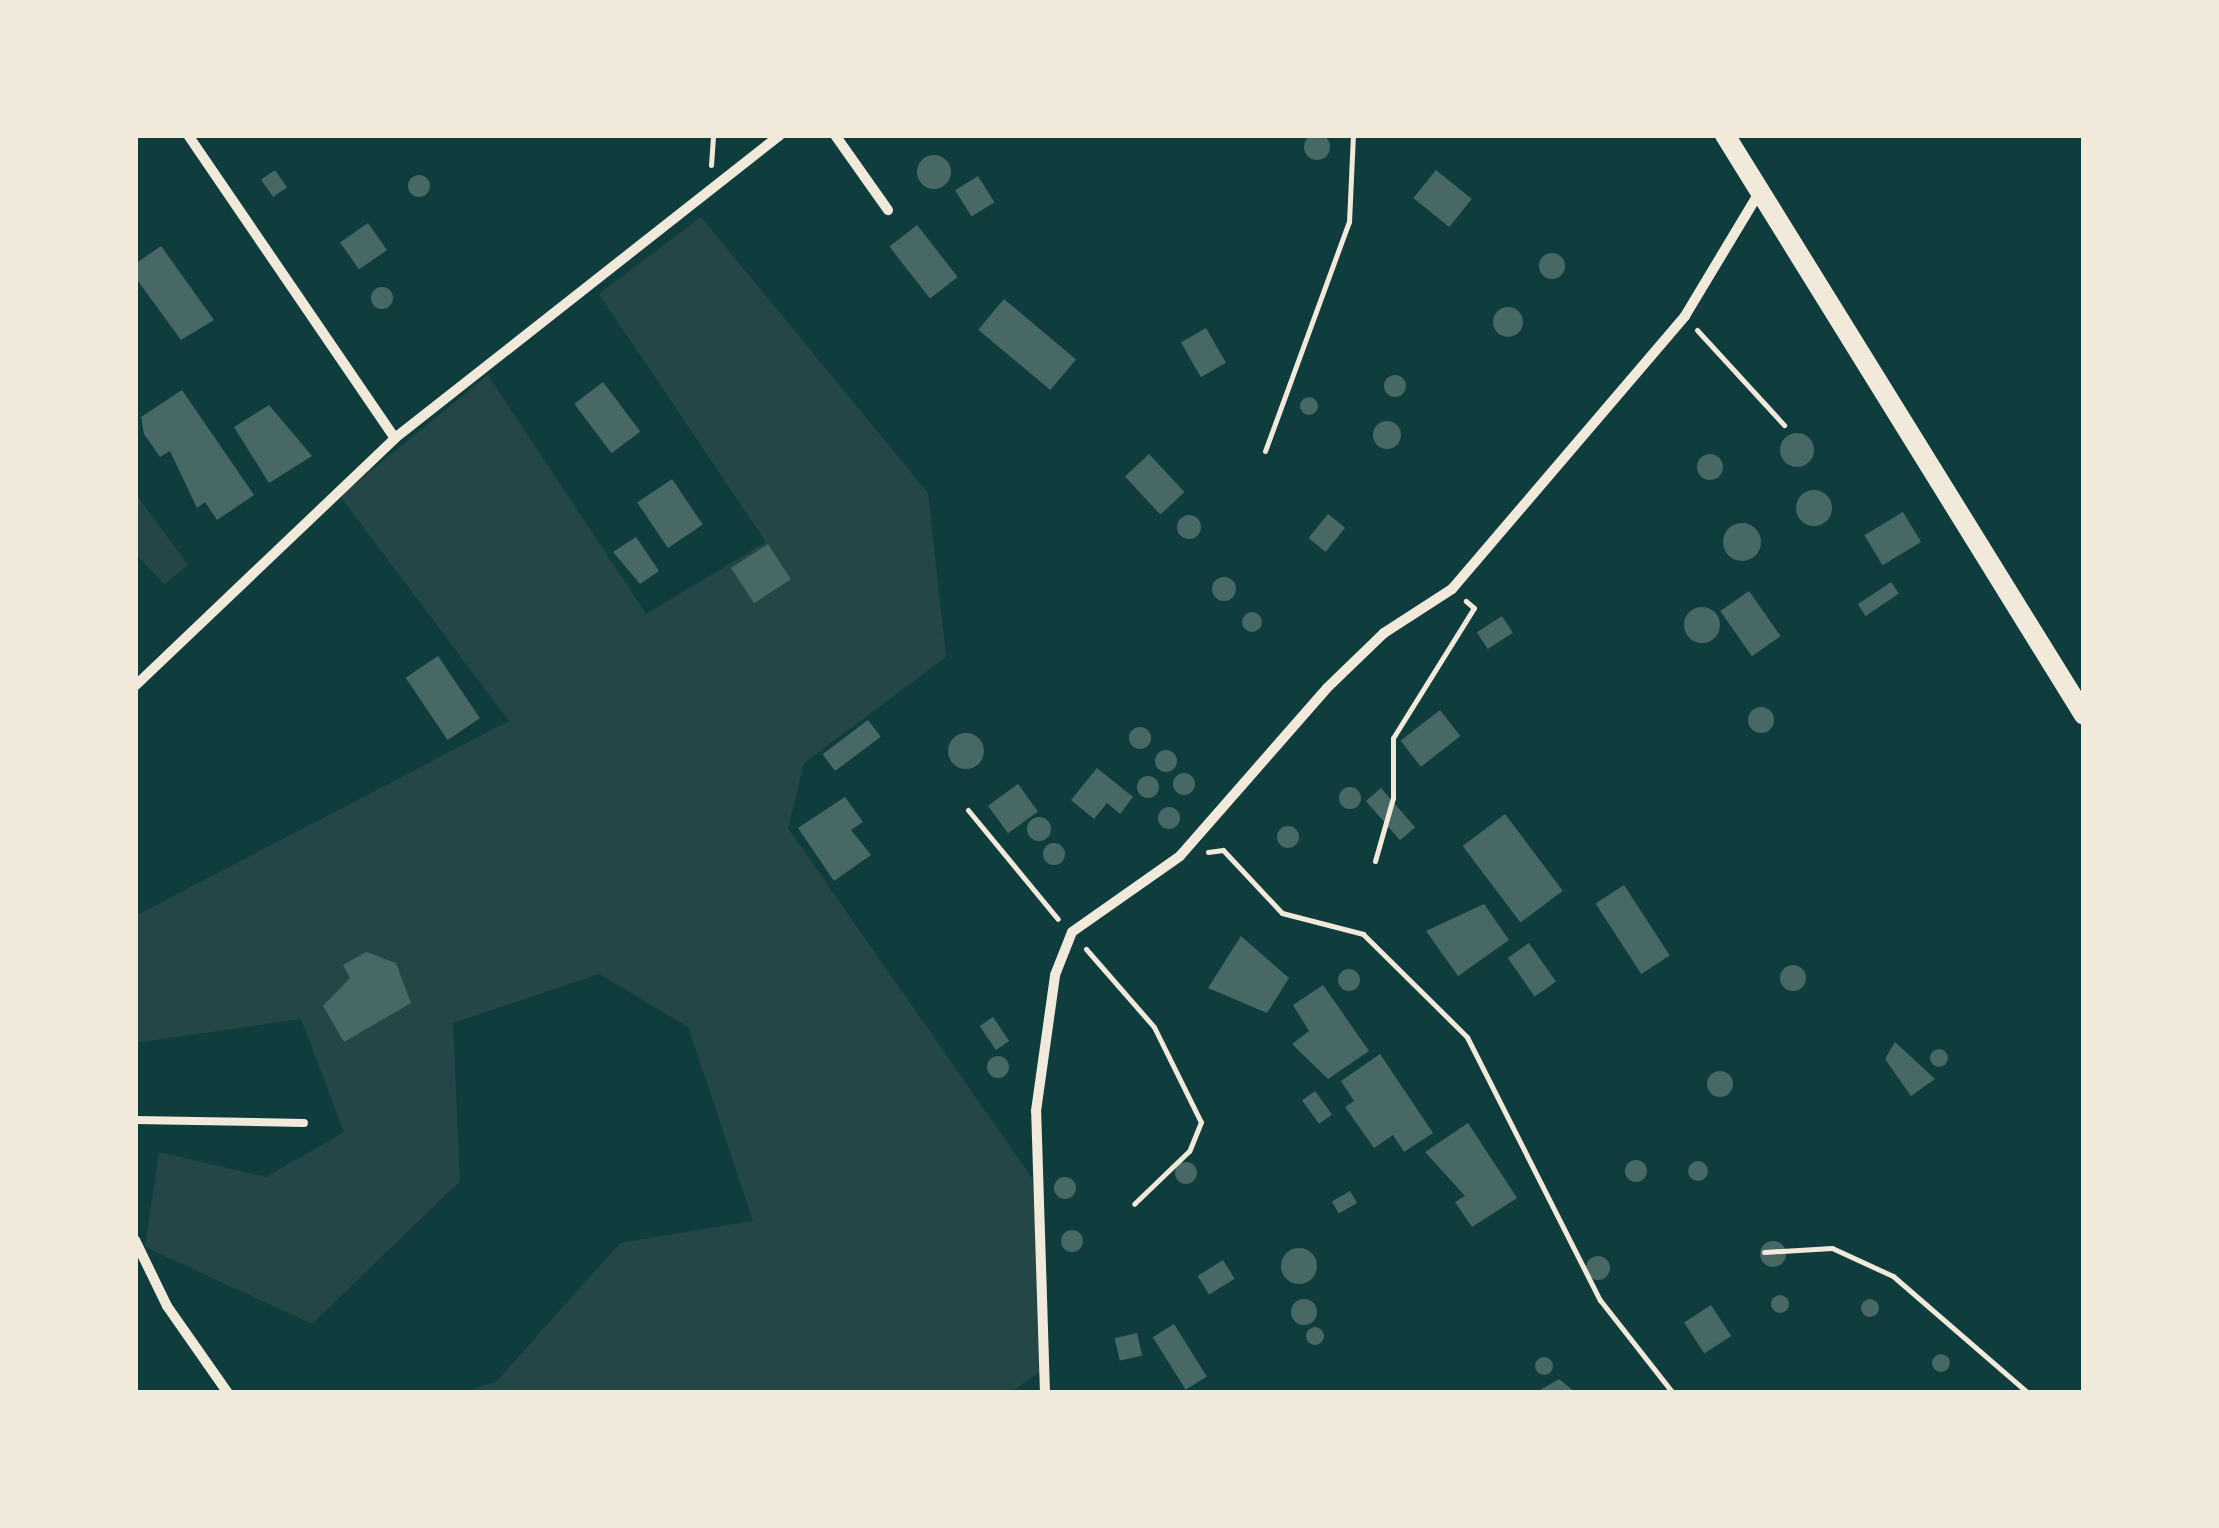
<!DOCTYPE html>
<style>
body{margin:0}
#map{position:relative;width:2219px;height:1528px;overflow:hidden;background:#0f3d3e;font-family:Signika,sans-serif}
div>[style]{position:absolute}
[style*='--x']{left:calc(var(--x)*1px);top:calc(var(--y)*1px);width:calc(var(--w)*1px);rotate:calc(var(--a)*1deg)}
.green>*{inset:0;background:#244646}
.building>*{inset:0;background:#486865;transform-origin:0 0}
.round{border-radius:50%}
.path>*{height:5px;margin:-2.5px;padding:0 2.5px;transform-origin:2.5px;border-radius:2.5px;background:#f1e9da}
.service>*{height:8px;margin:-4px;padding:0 4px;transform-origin:4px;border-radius:4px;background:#f1e9da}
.minor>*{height:10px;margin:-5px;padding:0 5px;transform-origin:5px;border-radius:5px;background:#f1e9da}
.secondary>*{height:20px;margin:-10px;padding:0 10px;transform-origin:10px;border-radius:10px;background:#f1e9da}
span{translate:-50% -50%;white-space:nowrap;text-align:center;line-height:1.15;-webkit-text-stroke:10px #f1e9da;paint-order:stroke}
.frame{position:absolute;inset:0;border:138px solid #f1e9da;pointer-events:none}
</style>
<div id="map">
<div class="green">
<i style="clip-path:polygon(701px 217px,928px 493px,946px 657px,804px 763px,788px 828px,1032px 1178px,1046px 1368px,1009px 1393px,459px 1393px,496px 1382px,620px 1243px,753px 1221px,688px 1027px,599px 974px,453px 1023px,460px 1181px,312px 1324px,145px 1247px,159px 1152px,266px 1177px,344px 1132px,301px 1019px,135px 1043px,135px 916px,509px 721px,340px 496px,488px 375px,646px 614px,766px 542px,599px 294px)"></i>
<i style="clip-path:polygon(135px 493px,188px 565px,165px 584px,135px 554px)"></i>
</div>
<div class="building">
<i class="round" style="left:1304px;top:134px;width:26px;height:26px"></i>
<i class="round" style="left:917px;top:155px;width:34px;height:34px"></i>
<i style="left:275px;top:170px;width:21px;height:17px;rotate:55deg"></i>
<i style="left:1436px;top:170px;width:46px;height:36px;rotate:39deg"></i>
<i class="round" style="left:408px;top:175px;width:22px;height:22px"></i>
<i style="left:978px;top:176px;width:31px;height:27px;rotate:58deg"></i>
<i style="left:368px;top:223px;width:33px;height:34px;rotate:55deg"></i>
<i style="left:917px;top:225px;width:66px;height:35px;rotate:52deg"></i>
<i style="clip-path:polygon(161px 246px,214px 320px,181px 340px,135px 277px,135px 264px)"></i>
<i class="round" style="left:1539px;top:253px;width:26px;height:26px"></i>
<i class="round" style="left:371px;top:287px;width:22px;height:22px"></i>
<i style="left:1004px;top:299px;width:94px;height:40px;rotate:40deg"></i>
<i class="round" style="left:1493px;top:307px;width:30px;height:30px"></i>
<i style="left:1206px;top:328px;width:40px;height:29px;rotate:60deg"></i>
<i class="round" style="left:1384px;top:375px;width:22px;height:22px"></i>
<i style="left:603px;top:382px;width:62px;height:36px;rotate:53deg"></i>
<i style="clip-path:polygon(182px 390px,254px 495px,217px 520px,205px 502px,197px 508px,170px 451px,160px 457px,144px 434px,141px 417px)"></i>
<i class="round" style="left:1300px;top:397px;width:18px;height:18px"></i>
<i style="clip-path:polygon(269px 405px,312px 456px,269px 483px,234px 427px)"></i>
<i class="round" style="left:1373px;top:421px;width:28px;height:28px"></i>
<i class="round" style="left:1780px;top:433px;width:34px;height:34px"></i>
<i class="round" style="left:1697px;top:454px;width:26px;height:26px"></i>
<i style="left:1149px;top:454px;width:52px;height:33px;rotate:47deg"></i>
<i style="left:672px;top:479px;width:55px;height:42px;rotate:56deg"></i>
<i class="round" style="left:1796px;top:490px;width:36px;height:36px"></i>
<i style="left:1903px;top:512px;width:35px;height:45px;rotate:59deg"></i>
<i style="left:1328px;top:514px;width:22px;height:31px;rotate:39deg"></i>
<i class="round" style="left:1177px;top:515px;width:24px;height:24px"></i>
<i class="round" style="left:1723px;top:523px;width:38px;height:38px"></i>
<i style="clip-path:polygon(636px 537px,659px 571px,640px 584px,613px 552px)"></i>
<i style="left:768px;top:544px;width:42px;height:44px;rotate:57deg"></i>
<i class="round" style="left:1212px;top:577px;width:24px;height:24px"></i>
<i style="left:1891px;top:582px;width:14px;height:40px;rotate:56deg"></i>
<i style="left:1749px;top:591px;width:55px;height:35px;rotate:55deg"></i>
<i class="round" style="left:1684px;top:607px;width:36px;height:36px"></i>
<i class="round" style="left:1242px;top:612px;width:20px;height:20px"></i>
<i style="left:1502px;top:616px;width:20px;height:30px;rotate:57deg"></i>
<i style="left:438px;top:656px;width:75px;height:39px;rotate:56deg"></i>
<i class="round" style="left:1748px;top:707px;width:26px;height:26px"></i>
<i style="left:1440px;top:710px;width:33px;height:50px;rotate:52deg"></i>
<i style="left:868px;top:720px;width:21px;height:57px;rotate:53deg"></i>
<i class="round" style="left:1129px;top:727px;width:22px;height:22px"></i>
<i class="round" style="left:948px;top:733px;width:36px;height:36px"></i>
<i class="round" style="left:1155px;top:750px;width:22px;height:22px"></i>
<i style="clip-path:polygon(1097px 768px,1133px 797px,1120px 814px,1107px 803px,1094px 819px,1071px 800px)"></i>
<i class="round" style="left:1173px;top:773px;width:22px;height:22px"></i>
<i class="round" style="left:1137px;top:776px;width:22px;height:22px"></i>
<i style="left:1018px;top:784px;width:34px;height:37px;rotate:54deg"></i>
<i class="round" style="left:1339px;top:787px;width:22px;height:22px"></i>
<i style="left:1381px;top:788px;width:52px;height:20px;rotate:49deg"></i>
<i style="clip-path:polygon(845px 797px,863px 822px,851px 830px,871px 855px,834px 881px,798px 828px)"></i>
<i class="round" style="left:1158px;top:807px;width:22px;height:22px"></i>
<i style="left:1505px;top:814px;width:96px;height:53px;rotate:53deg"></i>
<i class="round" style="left:1027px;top:817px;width:24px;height:24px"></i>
<i class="round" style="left:1277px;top:826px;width:22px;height:22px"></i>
<i class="round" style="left:1043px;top:843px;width:22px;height:22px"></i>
<i style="left:1624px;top:885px;width:84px;height:34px;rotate:57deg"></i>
<i style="clip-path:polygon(1484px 904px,1509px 940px,1458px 976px,1426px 931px)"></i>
<i style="clip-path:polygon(1241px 936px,1289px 978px,1267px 1013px,1208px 988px)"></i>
<i style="left:1529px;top:943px;width:47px;height:26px;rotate:55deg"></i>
<i style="clip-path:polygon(366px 952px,396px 963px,411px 1003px,344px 1042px,323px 1006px,350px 978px,343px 965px)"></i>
<i class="round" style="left:1780px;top:965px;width:26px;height:26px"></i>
<i class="round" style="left:1338px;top:969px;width:22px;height:22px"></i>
<i style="clip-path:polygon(1323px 985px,1369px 1051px,1328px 1079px,1292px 1044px,1309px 1031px,1293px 1005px)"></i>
<i style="left:993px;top:1017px;width:29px;height:16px;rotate:56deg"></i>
<i style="clip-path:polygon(1895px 1042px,1935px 1079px,1911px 1096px,1885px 1059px)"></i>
<i class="round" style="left:1930px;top:1049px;width:18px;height:18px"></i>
<i style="clip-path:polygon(1380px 1054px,1433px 1133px,1404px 1152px,1393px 1135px,1374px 1148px,1345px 1107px,1354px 1101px,1341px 1081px)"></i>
<i class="round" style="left:987px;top:1056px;width:22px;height:22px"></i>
<i class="round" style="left:1707px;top:1071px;width:26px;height:26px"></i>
<i style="left:1315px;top:1091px;width:29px;height:16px;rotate:54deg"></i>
<i style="clip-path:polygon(1468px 1123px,1517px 1198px,1472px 1227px,1455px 1202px,1465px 1196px,1425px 1152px)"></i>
<i class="round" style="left:1625px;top:1160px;width:22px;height:22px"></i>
<i class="round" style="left:1688px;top:1161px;width:20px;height:20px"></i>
<i class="round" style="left:1175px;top:1162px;width:22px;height:22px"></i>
<i class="round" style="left:1054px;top:1177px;width:22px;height:22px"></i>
<i style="left:1350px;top:1191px;width:14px;height:21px;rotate:60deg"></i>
<i class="round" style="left:1061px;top:1230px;width:22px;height:22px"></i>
<i class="round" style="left:1760px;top:1241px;width:26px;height:26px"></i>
<i class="round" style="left:1281px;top:1248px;width:36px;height:36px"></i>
<i class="round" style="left:1586px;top:1256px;width:24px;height:24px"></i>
<i style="left:1223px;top:1260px;width:22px;height:30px;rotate:58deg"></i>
<i class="round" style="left:1771px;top:1295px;width:18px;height:18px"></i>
<i class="round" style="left:1861px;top:1299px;width:18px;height:18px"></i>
<i class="round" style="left:1291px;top:1299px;width:26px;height:26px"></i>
<i style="left:1711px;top:1305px;width:37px;height:32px;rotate:57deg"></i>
<i style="left:1174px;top:1324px;width:62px;height:25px;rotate:58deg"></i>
<i class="round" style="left:1306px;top:1327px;width:18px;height:18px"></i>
<i style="left:1137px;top:1333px;width:23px;height:23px;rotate:77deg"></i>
<i class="round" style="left:1932px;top:1354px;width:18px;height:18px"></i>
<i class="round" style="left:1535px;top:1357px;width:18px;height:18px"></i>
<i style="clip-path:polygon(1559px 1379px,1576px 1393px,1535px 1393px)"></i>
</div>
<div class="path">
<i style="--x:711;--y:165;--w:30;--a:-86"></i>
<i style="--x:1697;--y:330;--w:129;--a:47.5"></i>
<i style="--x:1265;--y:451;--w:244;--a:-69.9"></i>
<i style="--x:1349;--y:222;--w:87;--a:-87.4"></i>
<i style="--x:968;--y:810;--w:141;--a:50.5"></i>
<i style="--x:1208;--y:852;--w:15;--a:-8"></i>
<i style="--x:1223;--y:850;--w:86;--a:46.9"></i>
<i style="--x:1282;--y:913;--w:84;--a:14.5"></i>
<i style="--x:1363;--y:934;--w:146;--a:44.7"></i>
<i style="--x:1467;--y:1037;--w:295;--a:63.2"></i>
<i style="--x:1600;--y:1300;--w:118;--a:51.9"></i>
<i style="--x:1375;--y:861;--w:66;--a:-74.1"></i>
<i style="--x:1393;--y:798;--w:60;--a:-90"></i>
<i style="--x:1393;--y:738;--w:153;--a:-58.1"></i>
<i style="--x:1474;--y:608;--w:11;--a:-139"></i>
<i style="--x:1086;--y:949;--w:103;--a:48.9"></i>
<i style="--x:1154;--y:1027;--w:106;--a:63.7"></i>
<i style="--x:1201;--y:1122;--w:31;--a:112"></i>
<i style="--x:1189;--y:1151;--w:76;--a:136.1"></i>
<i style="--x:1764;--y:1252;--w:68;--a:-3.4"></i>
<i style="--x:1832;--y:1248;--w:67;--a:24.7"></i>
<i style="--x:1893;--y:1276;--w:179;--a:40.9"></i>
</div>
<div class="service">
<i style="--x:135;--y:1120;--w:169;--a:1"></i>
</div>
<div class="minor">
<i style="--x:188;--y:135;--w:367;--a:55.7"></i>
<i style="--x:395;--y:438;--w:490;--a:-38.2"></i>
<i style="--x:835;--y:135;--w:92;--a:54.8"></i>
<i style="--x:135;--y:686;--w:359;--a:-43.6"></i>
<i style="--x:135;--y:1240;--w:73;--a:64.1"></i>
<i style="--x:167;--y:1306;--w:106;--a:55"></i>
<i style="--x:1045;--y:1393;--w:282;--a:-91.8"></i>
<i style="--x:1036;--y:1111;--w:137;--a:-82"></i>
<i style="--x:1055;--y:975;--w:46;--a:-68.4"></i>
<i style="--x:1072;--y:932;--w:132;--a:-35.1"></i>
<i style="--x:1180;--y:856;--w:223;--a:-48.8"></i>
<i style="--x:1327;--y:688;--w:79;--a:-44"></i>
<i style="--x:1384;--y:633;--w:81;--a:-32.9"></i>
<i style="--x:1452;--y:589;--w:359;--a:-49.5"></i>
<i style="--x:1685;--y:316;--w:146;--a:-59"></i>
</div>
<div class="secondary">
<i style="--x:1725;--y:135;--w:682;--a:58.24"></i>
</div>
<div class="frame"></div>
</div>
